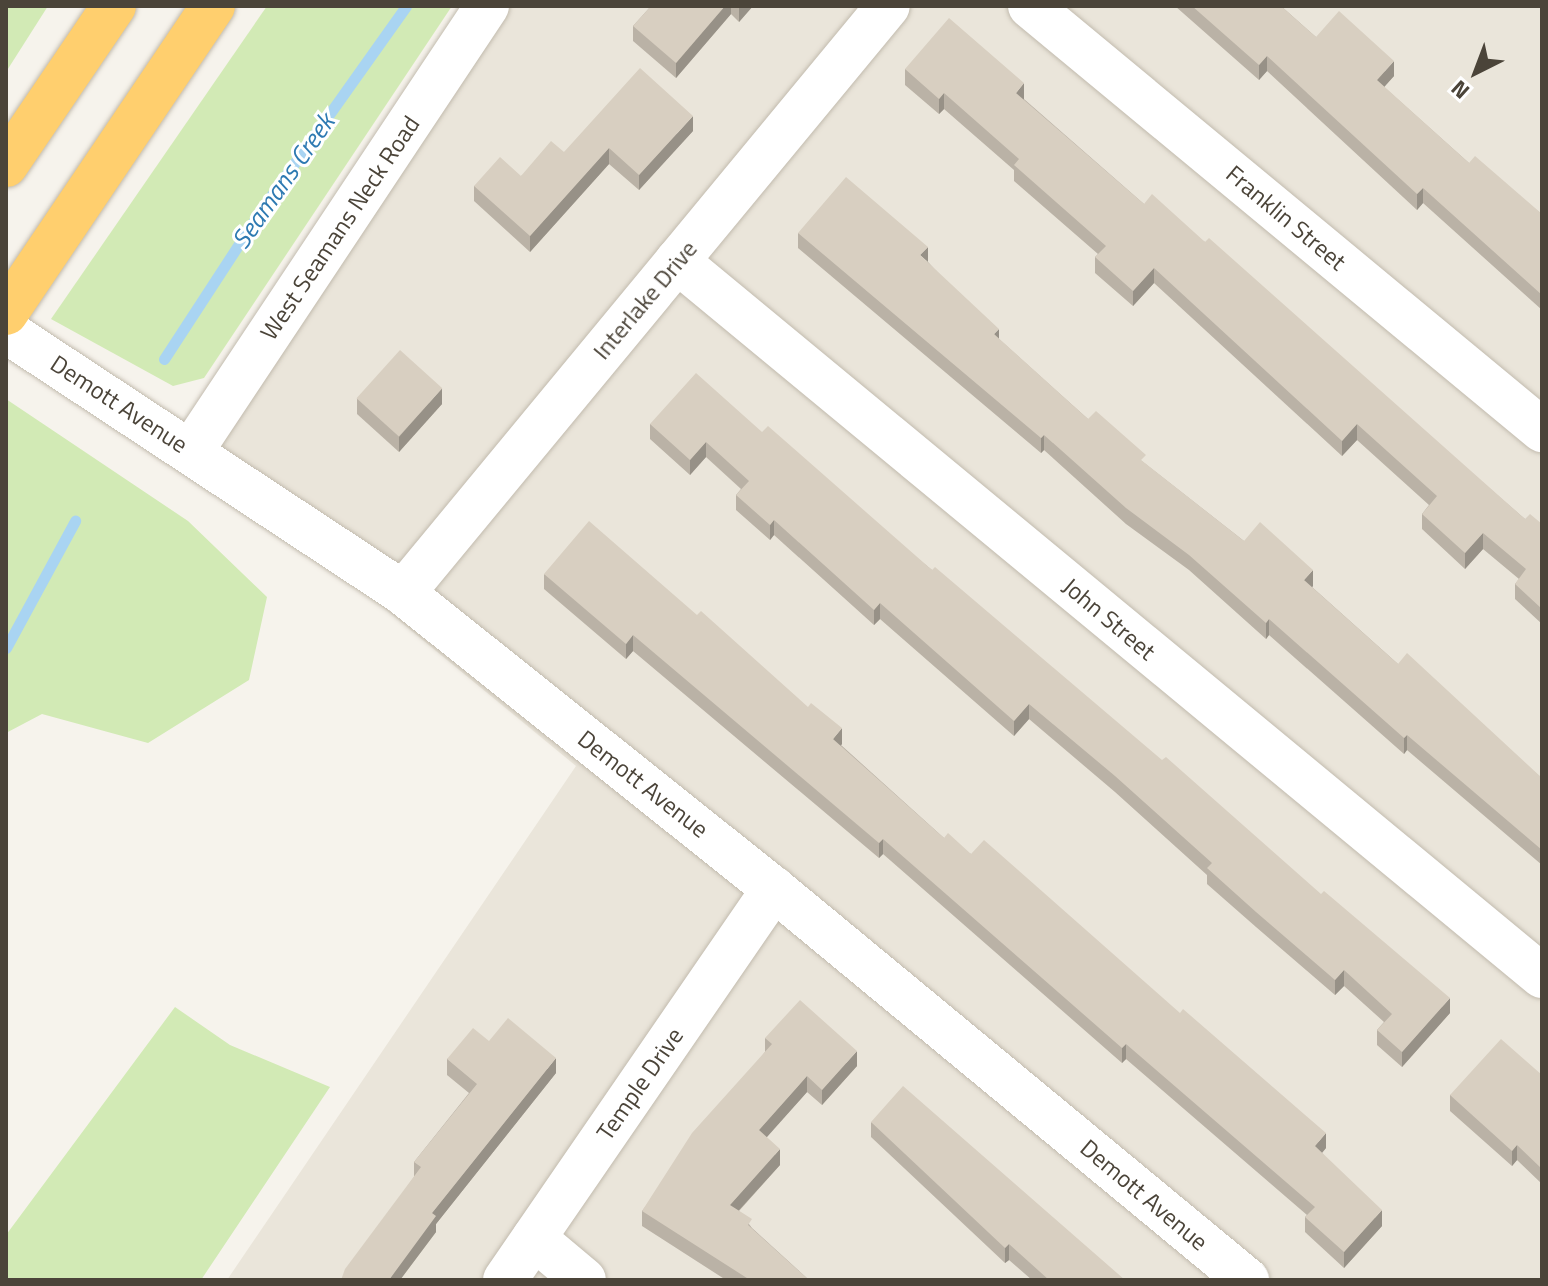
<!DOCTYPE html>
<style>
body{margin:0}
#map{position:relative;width:1548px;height:1286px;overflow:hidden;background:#f6f3ec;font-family:"Titillium Web",sans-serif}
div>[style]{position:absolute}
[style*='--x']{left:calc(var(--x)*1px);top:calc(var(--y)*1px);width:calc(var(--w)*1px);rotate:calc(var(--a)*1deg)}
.residential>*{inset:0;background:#eae5da}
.green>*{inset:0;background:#d2eab5}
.stream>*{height:11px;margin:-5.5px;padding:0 5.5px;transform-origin:5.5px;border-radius:5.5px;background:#a9d4f2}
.roads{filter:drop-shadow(0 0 2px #c2bbae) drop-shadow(0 0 2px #c2bbae)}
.minor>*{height:44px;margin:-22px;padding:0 22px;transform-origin:22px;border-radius:22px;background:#fff}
.highway>*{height:44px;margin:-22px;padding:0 22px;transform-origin:22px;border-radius:22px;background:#ffcf6e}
.wall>*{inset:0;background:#bab2a6}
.shaded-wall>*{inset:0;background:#979187}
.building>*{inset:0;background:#d8cfc1;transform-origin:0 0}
span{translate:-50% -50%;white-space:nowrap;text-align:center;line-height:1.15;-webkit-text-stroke:6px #fff;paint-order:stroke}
.street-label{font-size:24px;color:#4b4439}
.water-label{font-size:26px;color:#2e7ab2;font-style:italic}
.frame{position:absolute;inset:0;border:8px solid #4b4439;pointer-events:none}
.north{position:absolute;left:1436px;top:32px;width:80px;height:80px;-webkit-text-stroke:6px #fff;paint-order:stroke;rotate:222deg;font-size:22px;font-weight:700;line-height:32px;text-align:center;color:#4b4439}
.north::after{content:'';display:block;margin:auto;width:28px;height:36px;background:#4b4439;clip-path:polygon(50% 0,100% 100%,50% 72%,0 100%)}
</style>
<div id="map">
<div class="residential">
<i style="clip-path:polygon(471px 6px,1542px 6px,1542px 1280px,227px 1280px,576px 766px,192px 450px)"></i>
</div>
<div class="green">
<i style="clip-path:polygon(6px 6px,48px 6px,6px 72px)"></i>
<i style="clip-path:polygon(267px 6px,452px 6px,204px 378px,173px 386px,51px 319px)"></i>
<i style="clip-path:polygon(6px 399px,188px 521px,267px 597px,249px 680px,148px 743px,42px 714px,6px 733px)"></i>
<i style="clip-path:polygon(175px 1007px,230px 1045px,330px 1087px,201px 1280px,6px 1280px,6px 1235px)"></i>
</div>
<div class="stream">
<i style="--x:164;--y:359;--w:174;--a:-56.9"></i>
<i style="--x:259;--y:213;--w:254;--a:-54.6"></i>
<i style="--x:6;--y:648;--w:145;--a:-61.5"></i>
</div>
<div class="roads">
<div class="minor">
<i style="--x:1030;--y:6;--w:665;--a:39.63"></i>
<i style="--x:677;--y:261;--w:1122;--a:39.58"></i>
<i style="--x:6;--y:331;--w:476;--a:33.4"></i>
<i style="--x:403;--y:593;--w:475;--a:38.6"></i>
<i style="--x:774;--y:889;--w:614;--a:39.58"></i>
<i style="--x:192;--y:450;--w:533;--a:-56.4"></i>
<i style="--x:403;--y:593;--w:761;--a:-50.44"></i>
<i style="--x:534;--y:1238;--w:65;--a:40"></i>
<i style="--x:505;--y:1280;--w:475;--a:-55.5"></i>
</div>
<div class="highway">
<i style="--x:6;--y:165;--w:192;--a:-55.8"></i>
<i style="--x:6;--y:313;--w:370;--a:-56"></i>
</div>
</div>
<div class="wall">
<i style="clip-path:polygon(651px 6px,753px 6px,739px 22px,731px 14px,676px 78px,633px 41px,633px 26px)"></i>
<i style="clip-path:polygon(1175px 6px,1281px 6px,1316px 37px,1394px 76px,1384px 87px,1469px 163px,1542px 214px,1542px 310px,1423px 203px,1417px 210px,1267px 71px,1259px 80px)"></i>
<i style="clip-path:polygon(905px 69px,1024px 99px,1144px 204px,1205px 242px,1525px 519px,1542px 524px,1542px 624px,1515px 599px,1515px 584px,1519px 579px,1483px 549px,1465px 569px,1422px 529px,1422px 514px,1429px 505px,1357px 440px,1342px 456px,1154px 283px,1133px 306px,1095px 273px,1095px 257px,1098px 254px,1014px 181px,1014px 170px,944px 109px,939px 114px,905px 85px)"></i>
<i style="clip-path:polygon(693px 131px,639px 190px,609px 164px,530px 252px,474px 201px,474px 186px,521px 176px,564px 152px)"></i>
<i style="clip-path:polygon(798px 233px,928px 262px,999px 339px,1088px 419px,1244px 541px,1313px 586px,1312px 587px,1398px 664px,1542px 778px,1542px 865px,1407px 750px,1404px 754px,1269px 635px,1266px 639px,1189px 570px,1126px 524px,1044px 450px,1041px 453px,798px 248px)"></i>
<i style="clip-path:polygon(357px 399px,442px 404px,399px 452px,357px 414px)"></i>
<i style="clip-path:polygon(650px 424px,762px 432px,932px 570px,1450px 1013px,1402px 1067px,1377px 1045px,1377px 1030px,1384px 1022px,1344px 986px,1335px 995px,1256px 927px,1207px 884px,1207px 875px,1115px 792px,1029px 719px,1014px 736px,880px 619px,874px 625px,774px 535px,770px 540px,736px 510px,736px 495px,741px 489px,706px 457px,690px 475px,650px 439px)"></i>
<i style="clip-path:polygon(544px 574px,842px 744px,841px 745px,944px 838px,971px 854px,1326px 1148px,1322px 1153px,1382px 1226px,1344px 1268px,1305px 1232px,1305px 1217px,1307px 1215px,1126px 1059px,1122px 1063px,883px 854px,879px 858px,633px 651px,626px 659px,544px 589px)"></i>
<i style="clip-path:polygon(765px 1038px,857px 1066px,822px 1105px,807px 1092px,766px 1137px,780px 1165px,739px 1211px,752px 1228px,809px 1280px,726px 1280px,642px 1226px,642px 1211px,765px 1052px)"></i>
<i style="clip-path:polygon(489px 1041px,556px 1073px,436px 1224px,436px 1232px,400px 1280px,341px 1280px,414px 1177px,414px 1162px,469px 1093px,447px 1075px,447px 1059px)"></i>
<i style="clip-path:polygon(1542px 1075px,1542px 1184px,1517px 1160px,1512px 1166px,1450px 1111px,1450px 1095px)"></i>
<i style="clip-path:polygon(871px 1122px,1125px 1280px,1032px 1280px,1009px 1260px,1005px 1263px,871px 1137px)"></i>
</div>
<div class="shaded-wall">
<i style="clip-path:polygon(725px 6px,731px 6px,731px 14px,676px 78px,676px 63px)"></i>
<i style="clip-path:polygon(739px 6px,753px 6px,739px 22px)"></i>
<i style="clip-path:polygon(1267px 56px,1267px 71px,1259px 80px,1259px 65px)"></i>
<i style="clip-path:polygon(1394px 61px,1394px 76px,1377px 95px,1377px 80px)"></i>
<i style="clip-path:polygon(1024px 83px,1024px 99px,1016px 108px,1016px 93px)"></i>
<i style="clip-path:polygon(944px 93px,944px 109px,939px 114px,939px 99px)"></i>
<i style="clip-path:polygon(693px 116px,693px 131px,639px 190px,639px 175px)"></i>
<i style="clip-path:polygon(609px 148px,609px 164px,530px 252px,530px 236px)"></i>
<i style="clip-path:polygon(1423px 188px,1423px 203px,1417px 210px,1417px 194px)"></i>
<i style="clip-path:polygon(928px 247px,928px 262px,920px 255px)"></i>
<i style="clip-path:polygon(1154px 268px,1154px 283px,1133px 306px,1133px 291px)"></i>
<i style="clip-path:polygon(999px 329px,999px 344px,994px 334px)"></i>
<i style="clip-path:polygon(442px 388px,442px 404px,399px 452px,399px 437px)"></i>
<i style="clip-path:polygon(1357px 424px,1357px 440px,1342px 456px,1342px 441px)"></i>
<i style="clip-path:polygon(1044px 435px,1044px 450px,1041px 453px,1041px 438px)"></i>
<i style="clip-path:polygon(706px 442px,706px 457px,690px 475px,690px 460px)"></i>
<i style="clip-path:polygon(774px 520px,774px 535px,770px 540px,770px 525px)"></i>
<i style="clip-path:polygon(1483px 533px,1483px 549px,1465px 569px,1465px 553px)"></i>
<i style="clip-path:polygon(1313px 570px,1313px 586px,1304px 596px,1304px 580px)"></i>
<i style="clip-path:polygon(880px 603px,880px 619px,874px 625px,874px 610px)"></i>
<i style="clip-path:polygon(1269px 619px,1269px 635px,1266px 639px,1266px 623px)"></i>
<i style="clip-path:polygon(633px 635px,633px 651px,626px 659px,626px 644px)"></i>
<i style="clip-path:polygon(1029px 704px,1029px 719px,1014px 736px,1014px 721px)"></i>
<i style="clip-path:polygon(842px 728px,842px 744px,833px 754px,833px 739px)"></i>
<i style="clip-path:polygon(1407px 735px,1407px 750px,1404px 754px,1404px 738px)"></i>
<i style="clip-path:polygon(883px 839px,883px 854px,879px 858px,879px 843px)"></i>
<i style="clip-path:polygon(1344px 970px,1344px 986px,1335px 995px,1335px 980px)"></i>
<i style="clip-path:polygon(1450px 998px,1450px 1013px,1402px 1067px,1402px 1052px)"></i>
<i style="clip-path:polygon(1126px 1044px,1126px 1059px,1122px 1063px,1122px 1048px)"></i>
<i style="clip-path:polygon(857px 1051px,857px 1066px,822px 1105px,822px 1090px)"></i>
<i style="clip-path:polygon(556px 1058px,556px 1073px,436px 1224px,436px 1232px,400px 1280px,389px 1280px,432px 1213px)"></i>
<i style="clip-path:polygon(807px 1076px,807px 1092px,759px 1146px,759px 1130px)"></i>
<i style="clip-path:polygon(1326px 1133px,1326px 1148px,1315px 1161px,1315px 1146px)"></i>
<i style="clip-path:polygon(1517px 1145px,1517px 1160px,1512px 1166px,1512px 1151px)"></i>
<i style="clip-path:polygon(780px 1149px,780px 1165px,730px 1220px,730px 1205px)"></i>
<i style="clip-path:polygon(1382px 1210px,1382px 1226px,1344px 1268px,1344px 1252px)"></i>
<i style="clip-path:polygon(1009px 1244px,1009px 1260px,1005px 1263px,1005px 1248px)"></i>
</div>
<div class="building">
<i style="clip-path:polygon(651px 6px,725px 6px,676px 63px,633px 26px)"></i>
<i style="clip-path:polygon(1192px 6px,1281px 6px,1316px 37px,1339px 11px,1394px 61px,1377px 80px,1469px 163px,1475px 156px,1542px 214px,1542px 295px,1423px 188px,1417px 194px,1267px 56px,1259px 65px)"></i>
<i style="clip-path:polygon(949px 18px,1024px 83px,1016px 93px,1144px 204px,1152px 194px,1205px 242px,1209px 238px,1525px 519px,1530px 514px,1542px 524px,1542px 609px,1515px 584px,1526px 569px,1483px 533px,1465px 553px,1422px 514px,1437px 496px,1357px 424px,1342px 441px,1154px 268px,1133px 291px,1095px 257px,1106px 246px,1014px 165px,1019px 159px,944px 93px,939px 99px,905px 69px)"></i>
<i style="clip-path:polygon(640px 68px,693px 116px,639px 175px,609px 148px,530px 236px,474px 186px,500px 157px,521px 176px,551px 141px,564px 152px)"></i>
<i style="clip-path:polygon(846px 177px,928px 247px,920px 255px,999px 329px,994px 334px,1088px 419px,1096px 411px,1146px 455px,1141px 460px,1244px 541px,1260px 522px,1313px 570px,1304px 580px,1398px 664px,1407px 653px,1542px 778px,1542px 850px,1407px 735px,1404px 738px,1269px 619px,1266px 623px,1189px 555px,1126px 508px,1044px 435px,1041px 438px,798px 233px)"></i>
<i style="left:400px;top:350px;width:57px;height:65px;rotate:42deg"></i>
<i style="clip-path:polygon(696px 373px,762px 432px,768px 426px,932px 570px,935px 567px,1162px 760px,1166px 757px,1321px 894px,1324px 891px,1450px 998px,1402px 1052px,1377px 1030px,1392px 1014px,1344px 970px,1335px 980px,1256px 912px,1207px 868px,1212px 863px,1115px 776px,1029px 704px,1014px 721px,880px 603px,874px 610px,774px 520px,770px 525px,736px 495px,749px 481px,706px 442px,690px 460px,650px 424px)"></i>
<i style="clip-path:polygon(589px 521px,697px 615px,701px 611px,808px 707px,811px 703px,842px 728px,833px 739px,944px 838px,948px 833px,971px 854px,984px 840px,1180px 1013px,1183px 1009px,1326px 1133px,1315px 1146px,1382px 1210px,1344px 1252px,1305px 1217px,1315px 1207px,1126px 1044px,1122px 1048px,883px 839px,879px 843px,633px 635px,626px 644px,544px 574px)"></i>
<i style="clip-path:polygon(800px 1000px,857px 1051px,822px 1090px,807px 1076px,759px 1130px,780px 1149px,730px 1205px,752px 1219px,748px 1225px,809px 1280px,750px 1280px,642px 1211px,692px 1133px,772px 1044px,765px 1038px)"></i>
<i style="clip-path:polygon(508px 1018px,556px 1058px,432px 1213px,436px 1216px,389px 1280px,341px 1280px,345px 1269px,421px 1167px,414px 1162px,477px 1084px,447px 1059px,473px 1028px,489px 1041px)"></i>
<i style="clip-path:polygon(1501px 1039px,1542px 1075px,1542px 1169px,1517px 1145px,1512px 1151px,1450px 1095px)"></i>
<i style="clip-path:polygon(903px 1086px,1125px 1280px,1049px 1280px,1009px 1244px,1005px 1248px,871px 1122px)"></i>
</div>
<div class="street-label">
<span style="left:1286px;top:218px;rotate:40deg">Franklin Street</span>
<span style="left:340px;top:228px;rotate:-56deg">West Seamans Neck Road</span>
<span style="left:645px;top:300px;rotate:-50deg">Interlake Drive</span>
<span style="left:119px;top:404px;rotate:33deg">Demott Avenue</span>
<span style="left:1109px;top:619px;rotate:40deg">John Street</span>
<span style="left:643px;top:784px;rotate:38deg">Demott Avenue</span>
<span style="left:640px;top:1084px;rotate:-55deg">Temple Drive</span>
<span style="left:1144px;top:1195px;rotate:40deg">Demott Avenue</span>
</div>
<div class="water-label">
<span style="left:283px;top:181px;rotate:-55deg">Seamans Creek</span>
</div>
<div class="frame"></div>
<div class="north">N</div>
</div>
